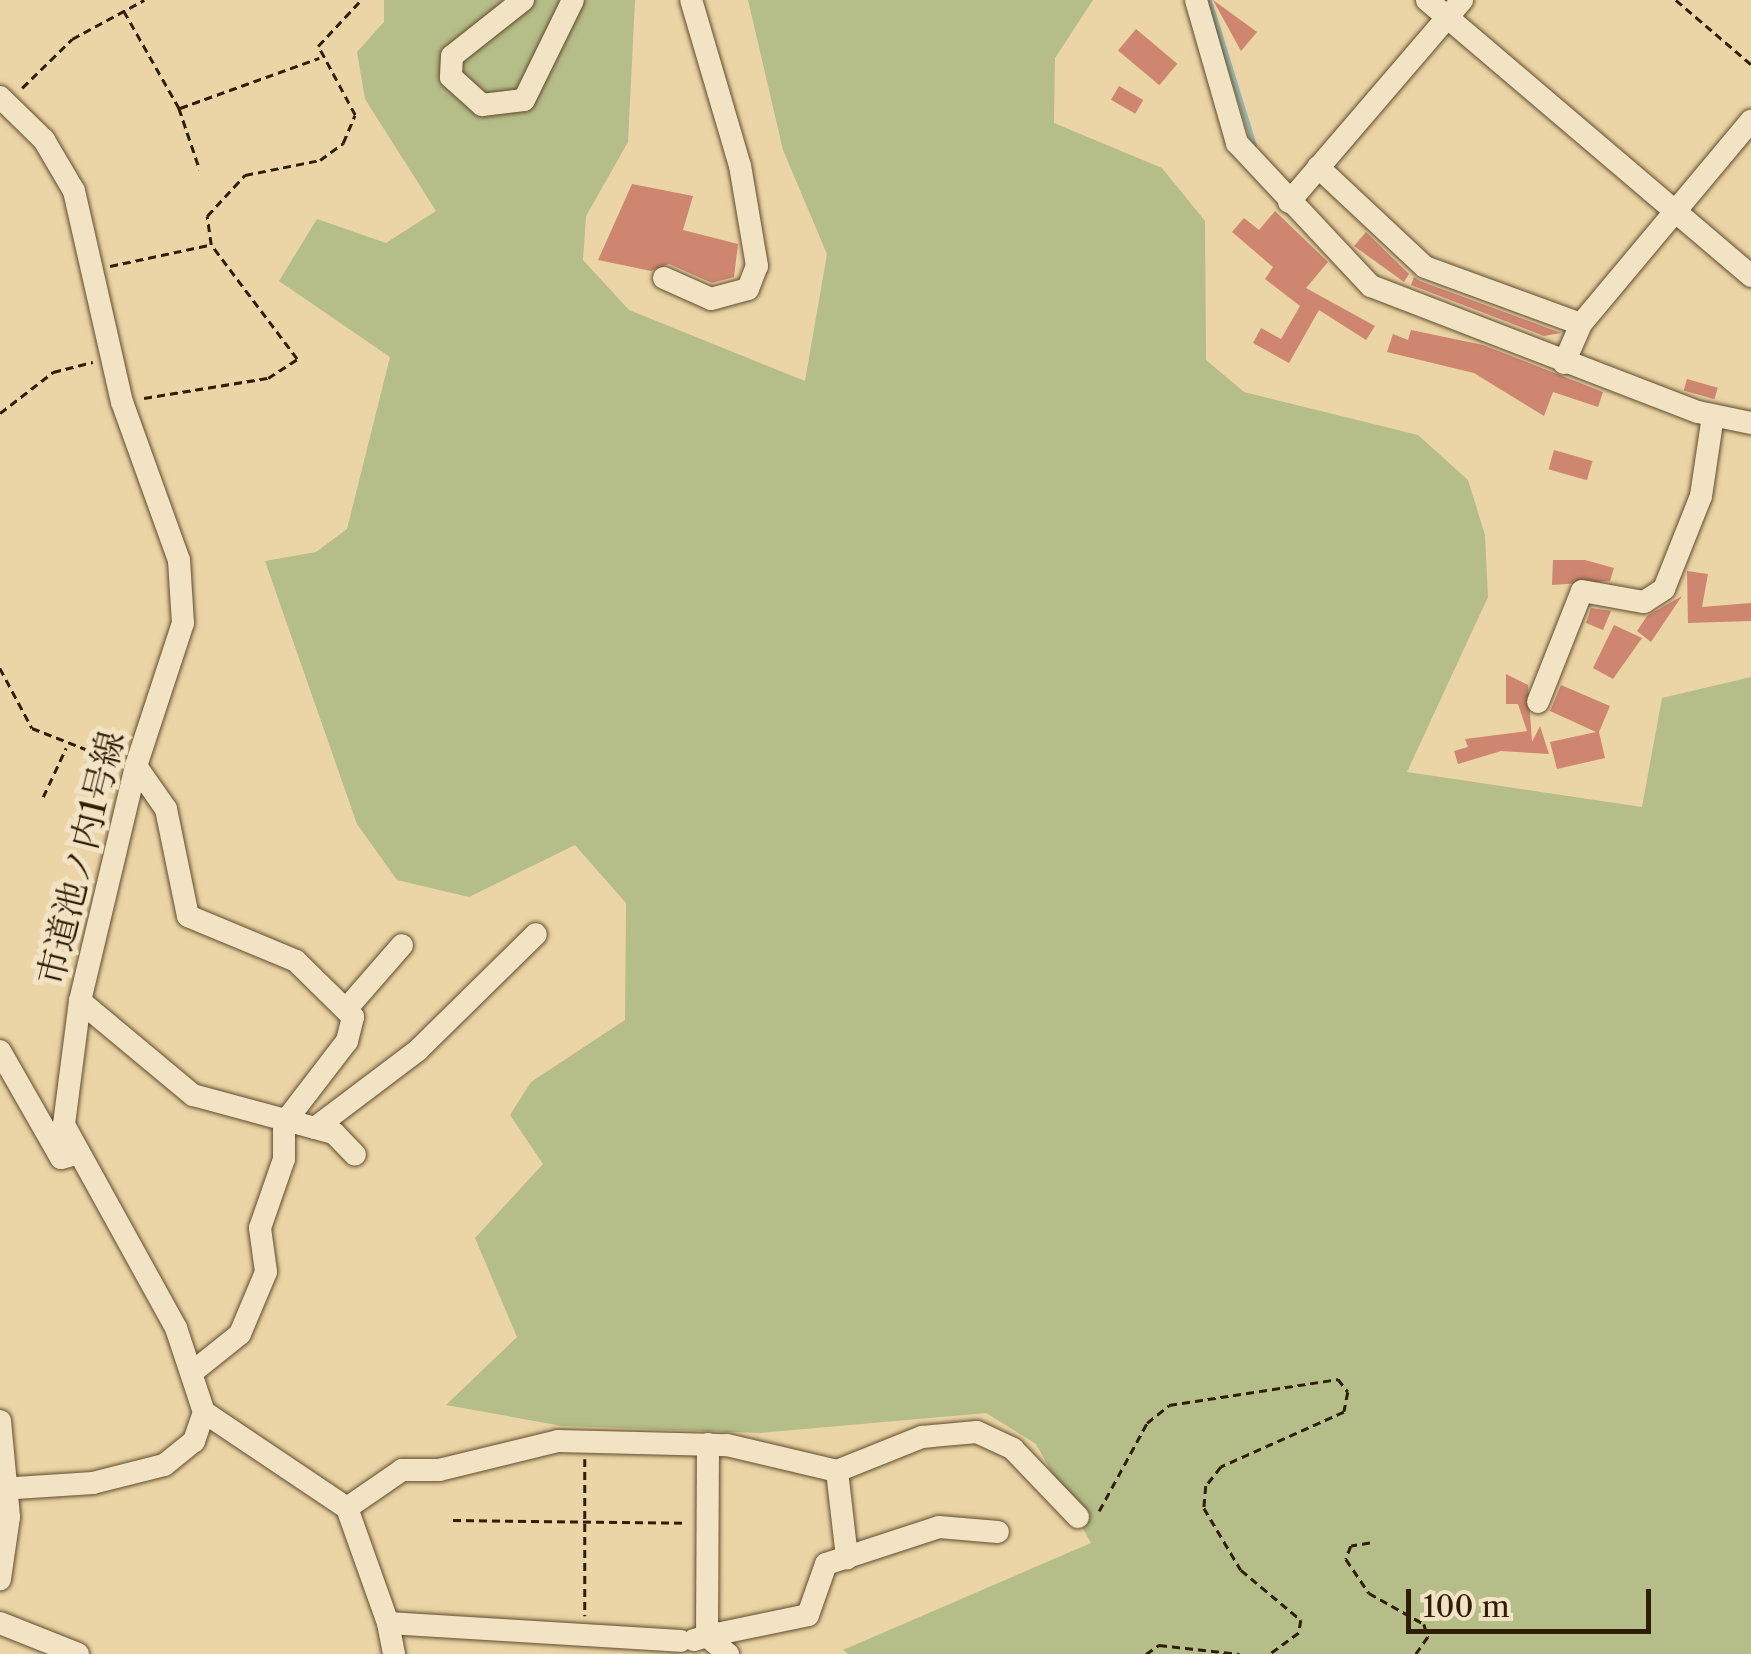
<!DOCTYPE html>
<meta charset="utf-8">
<style>
body{margin:0}
#map{position:relative;width:1751px;height:1654px;overflow:hidden;background:#ebd4a5;font-family:"Libre Caslon Text","Noto Serif JP",serif}
div>[style]{position:absolute}
[style*='--x']{left:calc(var(--x)*1px);top:calc(var(--y)*1px);width:calc(var(--w)*1px);rotate:calc(var(--a)*1deg)}
.green>*{inset:0;background:#b5bd88}
.stream>*{height:5px;margin:-2.5px;padding:0 2.5px;transform-origin:2.5px;border-radius:2.5px;background:#99b7ad}
.building>*{inset:0;background:#ce8671;transform-origin:0 0}
.path>*{height:2.5px;margin-top:-1.25px;transform-origin:0;background:repeating-linear-gradient(90deg,#301e04 0 8px,transparent 0 13px)}
.roads{filter:drop-shadow(0 0 2px #5f4c2c) drop-shadow(0 0 2px #5f4c2c)}
.minor>*{height:22px;margin:-11px;padding:0 11px;transform-origin:11px;border-radius:11px;background:#f2e3c4}
span{translate:-50% -50%;white-space:nowrap;text-align:center;line-height:1.15;-webkit-text-stroke:10px #f2e3c4;paint-order:stroke}
.street-label{font-size:35px;color:#301e04}
.scale{position:absolute;left:1406px;top:1589px;width:245px;height:45px;box-sizing:border-box;border:5px solid #301e04;border-top:0;padding-left:12px;font-size:30px;line-height:35px;white-space:nowrap;color:#301e04;-webkit-text-stroke:8px #f2e3c4;paint-order:stroke}
</style>
<div id="map">
<div class="green">
<i style="clip-path:polygon(384px 0,635px 0,628px 142px,586px 216px,583px 260px,629px 310px,805px 381px,827px 254px,783px 150px,748px 0,1093px 0,1055px 58px,1054px 123px,1162px 168px,1205px 221px,1206px 360px,1244px 392px,1418px 435px,1468px 480px,1485px 535px,1488px 597px,1407px 772px,1642px 807px,1662px 698px,1751px 677px,1751px 1654px,848px 1654px,843px 1650px,1091px 1543px,1036px 1444px,986px 1413px,760px 1433px,562px 1426px,446px 1405px,517px 1337px,475px 1238px,543px 1164px,510px 1115px,531px 1082px,625px 1020px,626px 903px,575px 845px,469px 897px,397px 880px,357px 824px,265px 561px,316px 552px,347px 529px,390px 357px,279px 281px,317px 219px,386px 243px,436px 211px,365px 99px,357px 52px,384px 22px)"></i>
</div>
<div class="stream">
<i style="--x:1209;--y:0;--w:152;--a:72.8"></i>
</div>
<div class="building">
<i style="clip-path:polygon(1213px 0,1257px 32px,1241px 51px)"></i>
<i style="left:1136px;top:29px;width:54px;height:28px;rotate:40deg"></i>
<i style="left:1119px;top:86px;width:28px;height:16px;rotate:30deg"></i>
<i style="clip-path:polygon(632px 184px,693px 196px,683px 230px,738px 244px,734px 277px,712px 283px,669px 264px,651px 271px,598px 260px)"></i>
<i style="clip-path:polygon(1275px 211px,1328px 262px,1306px 288px,1375px 326px,1366px 340px,1319px 310px,1289px 363px,1253px 343px,1261px 328px,1281px 339px,1300px 306px,1265px 279px,1273px 267px,1232px 232px,1244px 218px,1259px 230px)"></i>
<i style="clip-path:polygon(1366px 232px,1409px 274px,1404px 282px,1354px 246px)"></i>
<i style="clip-path:polygon(1414px 277px,1420px 281px,1561px 333px,1544px 336px,1411px 285px)"></i>
<i style="clip-path:polygon(1411px 330px,1483px 345px,1603px 392px,1598px 407px,1553px 392px,1544px 416px,1474px 373px,1387px 352px,1393px 334px,1408px 340px)"></i>
<i style="left:1687px;top:379px;width:32px;height:12px;rotate:16deg"></i>
<i style="left:1554px;top:450px;width:40px;height:20px;rotate:16deg"></i>
<i style="clip-path:polygon(1553px 560px,1585px 560px,1614px 568px,1610px 581px,1552px 585px)"></i>
<i style="clip-path:polygon(1687px 571px,1708px 574px,1702px 607px,1751px 603px,1751px 621px,1688px 623px)"></i>
<i style="clip-path:polygon(1682px 596px,1651px 642px,1637px 631px,1647px 616px)"></i>
<i style="clip-path:polygon(1591px 608px,1611px 611px,1603px 630px,1586px 623px)"></i>
<i style="clip-path:polygon(1614px 625px,1642px 638px,1613px 679px,1593px 668px)"></i>
<i style="clip-path:polygon(1506px 674px,1528px 685px,1532px 742px,1540px 726px,1549px 754px,1501px 751px,1458px 764px,1454px 751px,1468px 747px,1465px 739px,1527px 731px,1518px 704px,1506px 704px)"></i>
<i style="clip-path:polygon(1561px 685px,1610px 706px,1599px 732px,1605px 758px,1557px 769px,1550px 742px,1596px 732px,1550px 711px)"></i>
</div>
<div class="path">
<i style="--x:1676;--y:0;--w:99;--a:40.5"></i>
<i style="--x:124;--y:11;--w:112;--a:60.4"></i>
<i style="--x:179;--y:108;--w:65;--a:71.3"></i>
<i style="--x:22;--y:88;--w:70;--a:-44.4"></i>
<i style="--x:72;--y:39;--w:82;--a:-28.4"></i>
<i style="--x:180;--y:108;--w:148;--a:-19.8"></i>
<i style="--x:110;--y:266;--w:101;--a:-12"></i>
<i style="--x:144;--y:398;--w:126;--a:-9.2"></i>
<i style="--x:268;--y:378;--w:35;--a:-33"></i>
<i style="--x:297;--y:359;--w:143;--a:-127"></i>
<i style="--x:211;--y:245;--w:29;--a:-98"></i>
<i style="--x:207;--y:216;--w:56;--a:-47.2"></i>
<i style="--x:245;--y:175;--w:76;--a:-11.3"></i>
<i style="--x:320;--y:160;--w:29;--a:-36"></i>
<i style="--x:343;--y:143;--w:30;--a:-67"></i>
<i style="--x:355;--y:115;--w:78;--a:-118.2"></i>
<i style="--x:318;--y:46;--w:63;--a:-46.9"></i>
<i style="--x:0;--y:413;--w:67;--a:-37.7"></i>
<i style="--x:53;--y:372;--w:41;--a:-14"></i>
<i style="--x:0;--y:668;--w:68;--a:61.9"></i>
<i style="--x:32;--y:728;--w:90;--a:21.4"></i>
<i style="--x:43;--y:797;--w:54;--a:-64.9"></i>
<i style="--x:585;--y:1459;--w:157;--a:90"></i>
<i style="--x:1099;--y:1511;--w:100;--a:-61.4"></i>
<i style="--x:1147;--y:1423;--w:28;--a:-39"></i>
<i style="--x:1169;--y:1405;--w:171;--a:-8.7"></i>
<i style="--x:1338;--y:1379;--w:16;--a:52"></i>
<i style="--x:1348;--y:1392;--w:20;--a:101"></i>
<i style="--x:1344;--y:1412;--w:135;--a:155.9"></i>
<i style="--x:1221;--y:1467;--w:24;--a:128"></i>
<i style="--x:1206;--y:1486;--w:22;--a:95"></i>
<i style="--x:1204;--y:1508;--w:72;--a:59.2"></i>
<i style="--x:1241;--y:1570;--w:78;--a:39.8"></i>
<i style="--x:1301;--y:1620;--w:13;--a:99"></i>
<i style="--x:1299;--y:1633;--w:36;--a:144"></i>
<i style="--x:453;--y:1520;--w:234;--a:0.7"></i>
<i style="--x:1370;--y:1543;--w:19;--a:171"></i>
<i style="--x:1351;--y:1546;--w:14;--a:111"></i>
<i style="--x:1346;--y:1559;--w:41;--a:55.9"></i>
<i style="--x:1369;--y:1593;--w:63;--a:29.4"></i>
<i style="--x:1424;--y:1624;--w:14;--a:73"></i>
<i style="--x:1428;--y:1637;--w:21;--a:125"></i>
<i style="--x:1146;--y:1654;--w:16;--a:-35"></i>
<i style="--x:1159;--y:1645;--w:81;--a:6.4"></i>
</div>
<div class="roads">
<div class="minor">
<i style="--x:523;--y:0;--w:90;--a:141.7"></i>
<i style="--x:452;--y:56;--w:21;--a:93"></i>
<i style="--x:451;--y:77;--w:42;--a:42.1"></i>
<i style="--x:482;--y:105;--w:42;--a:-6.8"></i>
<i style="--x:524;--y:100;--w:111;--a:-63.9"></i>
<i style="--x:1196;--y:0;--w:149;--a:74"></i>
<i style="--x:1237;--y:143;--w:196;--a:46.9"></i>
<i style="--x:1371;--y:286;--w:350;--a:21.1"></i>
<i style="--x:1698;--y:412;--w:54;--a:11.7"></i>
<i style="--x:1427;--y:0;--w:426;--a:40.4"></i>
<i style="--x:0;--y:97;--w:62;--a:44.3"></i>
<i style="--x:44;--y:140;--w:59;--a:59.5"></i>
<i style="--x:74;--y:191;--w:216;--a:77.2"></i>
<i style="--x:122;--y:402;--w:168;--a:70.2"></i>
<i style="--x:179;--y:560;--w:63;--a:86.4"></i>
<i style="--x:183;--y:623;--w:151;--a:108.2"></i>
<i style="--x:136;--y:766;--w:242;--a:103.4"></i>
<i style="--x:80;--y:1001;--w:125;--a:97.4"></i>
<i style="--x:64;--y:1125;--w:232;--a:61.1"></i>
<i style="--x:176;--y:1328;--w:89;--a:71.6"></i>
<i style="--x:204;--y:1412;--w:31;--a:109"></i>
<i style="--x:194;--y:1441;--w:38;--a:141"></i>
<i style="--x:164;--y:1465;--w:73;--a:165.8"></i>
<i style="--x:93;--y:1483;--w:93;--a:176.3"></i>
<i style="--x:1318;--y:167;--w:146;--a:43.1"></i>
<i style="--x:1425;--y:267;--w:166;--a:20.1"></i>
<i style="--x:1289;--y:202;--w:266;--a:-49.4"></i>
<i style="--x:664;--y:278;--w:51;--a:24.1"></i>
<i style="--x:711;--y:299;--w:38;--a:-15"></i>
<i style="--x:748;--y:289;--w:25;--a:-69"></i>
<i style="--x:757;--y:266;--w:101;--a:-99.6"></i>
<i style="--x:740;--y:166;--w:173;--a:-106.4"></i>
<i style="--x:1564;--y:363;--w:43;--a:-66.4"></i>
<i style="--x:1581;--y:324;--w:265;--a:-50.1"></i>
<i style="--x:1538;--y:702;--w:119;--a:-68.4"></i>
<i style="--x:1582;--y:591;--w:63;--a:10.1"></i>
<i style="--x:1644;--y:602;--w:24;--a:-33"></i>
<i style="--x:1664;--y:589;--w:100;--a:-68.3"></i>
<i style="--x:1701;--y:496;--w:81;--a:-81.5"></i>
<i style="--x:136;--y:766;--w:52;--a:55.1"></i>
<i style="--x:166;--y:809;--w:109;--a:78.4"></i>
<i style="--x:188;--y:916;--w:117;--a:22.6"></i>
<i style="--x:296;--y:961;--w:80;--a:44.5"></i>
<i style="--x:353;--y:1017;--w:25;--a:104"></i>
<i style="--x:347;--y:1041;--w:103;--a:127.5"></i>
<i style="--x:284;--y:1123;--w:36;--a:90"></i>
<i style="--x:284;--y:1159;--w:73;--a:109.2"></i>
<i style="--x:260;--y:1228;--w:44;--a:82.2"></i>
<i style="--x:266;--y:1272;--w:67;--a:112.8"></i>
<i style="--x:240;--y:1334;--w:58;--a:141.3"></i>
<i style="--x:80;--y:1001;--w:147;--a:39.8"></i>
<i style="--x:193;--y:1095;--w:146;--a:15.1"></i>
<i style="--x:334;--y:1133;--w:30;--a:46"></i>
<i style="--x:348;--y:1007;--w:82;--a:-48.9"></i>
<i style="--x:0;--y:1051;--w:123;--a:60.3"></i>
<i style="--x:61;--y:1158;--w:16;--a:-15"></i>
<i style="--x:315;--y:1128;--w:129;--a:-37.1"></i>
<i style="--x:418;--y:1050;--w:165;--a:-44.5"></i>
<i style="--x:204;--y:1412;--w:172;--a:33.9"></i>
<i style="--x:347;--y:1508;--w:122;--a:70.4"></i>
<i style="--x:388;--y:1623;--w:293;--a:3.5"></i>
<i style="--x:0;--y:1421;--w:96;--a:84.6"></i>
<i style="--x:9;--y:1517;--w:63;--a:98.3"></i>
<i style="--x:708;--y:1444;--w:192;--a:90.3"></i>
<i style="--x:707;--y:1636;--w:103;--a:-11.7"></i>
<i style="--x:808;--y:1615;--w:54;--a:-70.6"></i>
<i style="--x:826;--y:1564;--w:119;--a:-18.1"></i>
<i style="--x:939;--y:1527;--w:59;--a:4.8"></i>
<i style="--x:837;--y:1471;--w:88;--a:83.4"></i>
<i style="--x:347;--y:1508;--w:67;--a:-34.6"></i>
<i style="--x:402;--y:1470;--w:37;--a:0"></i>
<i style="--x:439;--y:1470;--w:122;--a:-13.7"></i>
<i style="--x:558;--y:1441;--w:169;--a:1.4"></i>
<i style="--x:727;--y:1445;--w:113;--a:13.3"></i>
<i style="--x:837;--y:1471;--w:92;--a:-21.8"></i>
<i style="--x:922;--y:1437;--w:55;--a:-5.2"></i>
<i style="--x:977;--y:1432;--w:40;--a:25"></i>
<i style="--x:1013;--y:1449;--w:94;--a:46.3"></i>
<i style="--x:0;--y:1623;--w:84;--a:21.7"></i>
<i style="--x:388;--y:1623;--w:32;--a:79"></i>
<i style="--x:694;--y:1640;--w:14;--a:-17"></i>
<i style="--x:707;--y:1636;--w:28;--a:41"></i>
</div>
</div>
<div class="street-label">
<span style="left:81px;top:858px;rotate:-76deg">市道池ノ内1号線</span>
</div>
<div class="scale">100 m</div>
</div>
